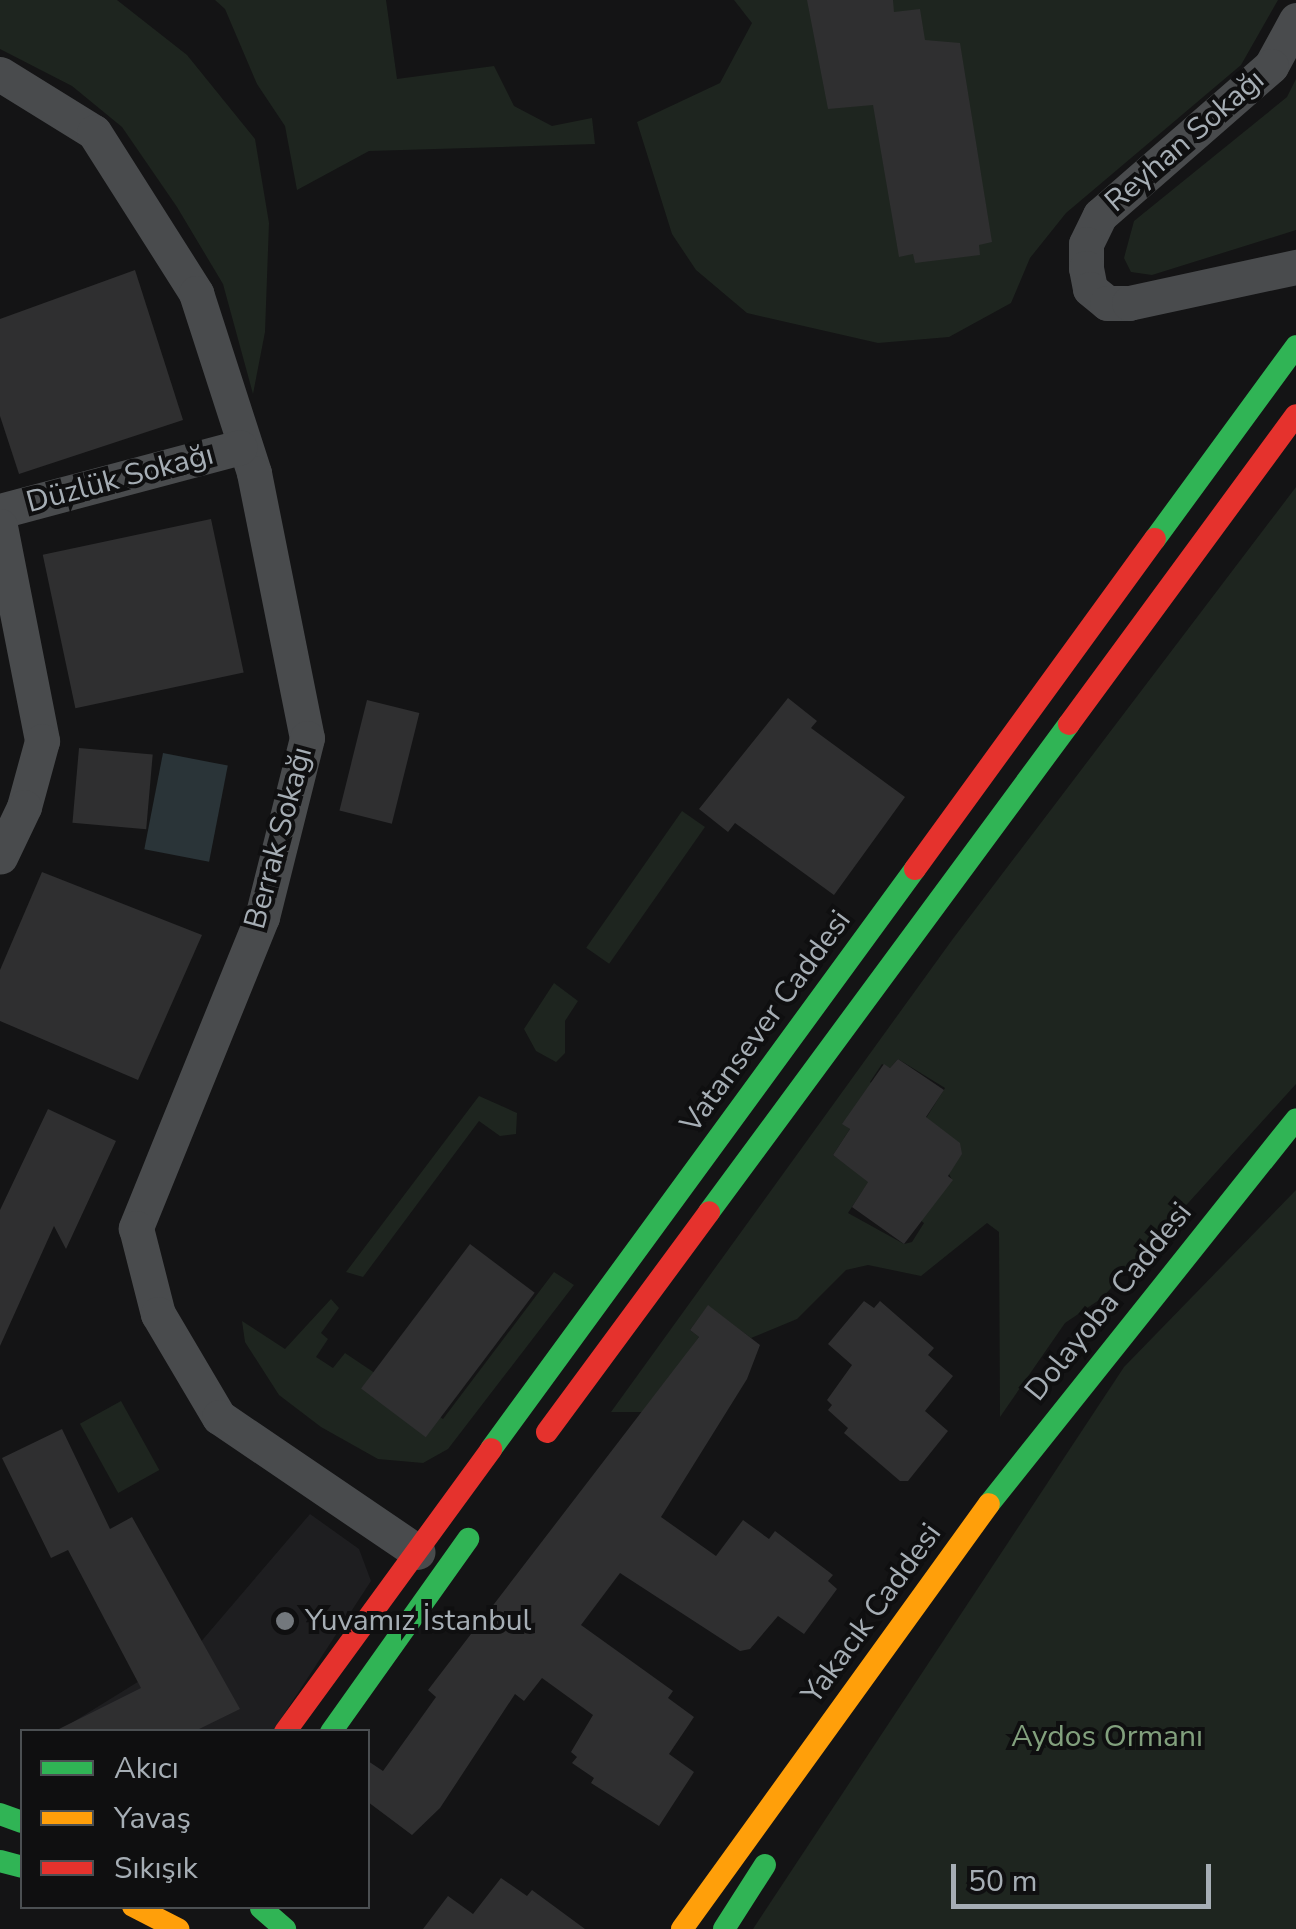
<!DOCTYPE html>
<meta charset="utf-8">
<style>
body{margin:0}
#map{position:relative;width:1296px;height:1929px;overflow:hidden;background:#141415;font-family:"Nunito Sans",sans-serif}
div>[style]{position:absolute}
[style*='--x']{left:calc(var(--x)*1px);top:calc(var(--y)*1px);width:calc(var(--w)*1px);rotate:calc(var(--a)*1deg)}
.built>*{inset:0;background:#1e1e20}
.green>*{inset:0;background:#1e251f;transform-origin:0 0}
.water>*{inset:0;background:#2a3438;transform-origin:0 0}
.building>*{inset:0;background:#2f2f30;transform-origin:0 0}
.street>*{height:35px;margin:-17.5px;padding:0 17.5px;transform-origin:17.5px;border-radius:17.5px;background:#494b4d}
.fast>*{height:22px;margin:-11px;padding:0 11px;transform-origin:11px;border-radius:11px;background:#30b455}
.slow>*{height:22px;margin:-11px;padding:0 11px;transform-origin:11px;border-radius:11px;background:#ff9f0a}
.jam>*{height:22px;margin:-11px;padding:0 11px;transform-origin:11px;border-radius:11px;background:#e5322d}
.dots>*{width:28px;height:28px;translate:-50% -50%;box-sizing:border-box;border:5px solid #0f0f10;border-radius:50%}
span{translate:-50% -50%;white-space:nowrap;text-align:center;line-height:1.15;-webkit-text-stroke:8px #0f0f10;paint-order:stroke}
.street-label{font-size:30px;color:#a6aeb5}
.poi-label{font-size:30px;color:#a6aeb5}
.left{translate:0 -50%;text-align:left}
.park-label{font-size:30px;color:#82a07d}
.legend{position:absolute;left:20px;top:1729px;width:350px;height:180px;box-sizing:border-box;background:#0f0f10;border:2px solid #4b4f52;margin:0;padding:12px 18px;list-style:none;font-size:30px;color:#a6aeb5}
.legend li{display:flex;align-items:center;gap:20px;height:50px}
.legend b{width:50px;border:2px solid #4b4f52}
.scale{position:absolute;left:951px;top:1864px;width:260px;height:45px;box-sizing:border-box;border:5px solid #a6aeb5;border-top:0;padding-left:12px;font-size:30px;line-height:35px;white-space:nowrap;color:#a6aeb5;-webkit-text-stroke:8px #0f0f10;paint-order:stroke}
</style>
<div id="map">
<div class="built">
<i style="clip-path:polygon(310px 1514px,359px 1549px,371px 1581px,273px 1731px,57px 1732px,199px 1644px)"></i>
</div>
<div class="green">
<i style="clip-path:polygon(0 0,117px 0,187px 55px,255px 139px,269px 223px,265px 332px,253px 394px,223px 284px,177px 207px,122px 127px,72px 86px,0 49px)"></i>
<i style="clip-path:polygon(215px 0,386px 0,397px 79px,494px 66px,514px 106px,552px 126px,592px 118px,595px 144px,369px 151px,297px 190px,285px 126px,257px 84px,225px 9px)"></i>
<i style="clip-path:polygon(734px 0,1278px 0,1241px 65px,1066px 213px,1030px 258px,1011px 303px,949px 337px,878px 343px,747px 313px,696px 270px,672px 234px,637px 122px,720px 83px,752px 23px)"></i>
<i style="clip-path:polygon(1296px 79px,1296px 230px,1152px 275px,1131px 272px,1124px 258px,1134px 221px,1287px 97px)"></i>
<i style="clip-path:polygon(evenodd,1296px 487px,1296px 1084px,1102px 1298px,1065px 1323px,1000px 1417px,999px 1232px,987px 1223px,921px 1276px,868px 1265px,846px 1270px,797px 1319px,751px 1338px,708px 1306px,690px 1330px,699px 1337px,646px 1412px,611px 1412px,952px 940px,1296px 487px,898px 1059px,945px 1088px,923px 1123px,952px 1180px,920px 1220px,924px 1223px,912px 1242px,904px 1244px,848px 1213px,869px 1181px,833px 1155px,850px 1129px,843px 1123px,876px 1087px,870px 1082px,882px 1064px,890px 1068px,898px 1059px)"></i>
<i style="left:682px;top:811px;width:28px;height:167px;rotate:35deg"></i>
<i style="clip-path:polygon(554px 983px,578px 1001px,565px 1021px,565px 1053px,556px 1062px,536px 1051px,524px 1029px)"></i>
<i style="clip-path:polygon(479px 1096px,517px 1113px,516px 1134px,500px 1136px,479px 1121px,363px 1277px,346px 1272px)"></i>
<i style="clip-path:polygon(1296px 1190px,1296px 1929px,753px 1929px,1124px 1367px)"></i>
<i style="clip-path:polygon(554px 1272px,574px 1285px,448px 1449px,423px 1463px,378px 1459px,321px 1427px,279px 1395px,245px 1342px,242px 1321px,285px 1349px,331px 1299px,339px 1308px,321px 1333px,328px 1339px,316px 1357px,333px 1368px,345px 1353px,443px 1419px)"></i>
<i style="left:121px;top:1401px;width:79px;height:47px;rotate:61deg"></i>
</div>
<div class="water">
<i style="left:163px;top:753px;width:66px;height:98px;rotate:11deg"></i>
</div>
<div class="building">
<i style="clip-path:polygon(807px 0,893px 0,894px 12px,920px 9px,925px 40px,960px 43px,992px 242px,979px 245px,980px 255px,915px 263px,913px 254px,899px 257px,873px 105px,828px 109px)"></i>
<i style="clip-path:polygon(135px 270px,183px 420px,19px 474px,0 416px,0 319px)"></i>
<i style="left:211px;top:519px;width:157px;height:172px;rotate:78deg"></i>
<i style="clip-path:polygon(788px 698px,817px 721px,811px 728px,905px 797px,834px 895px,735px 823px,728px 832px,699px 809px)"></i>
<i style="left:367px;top:700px;width:54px;height:114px;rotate:14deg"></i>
<i style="left:79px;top:748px;width:74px;height:75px;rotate:5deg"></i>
<i style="clip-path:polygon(42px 872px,202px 935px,138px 1080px,0 1021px,0 970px)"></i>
<i style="clip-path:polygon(898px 1059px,944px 1090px,926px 1117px,960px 1143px,962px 1154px,948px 1176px,953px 1180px,904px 1244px,852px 1207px,868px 1182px,833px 1155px,850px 1129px,842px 1124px,884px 1064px,890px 1068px)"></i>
<i style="clip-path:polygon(48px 1109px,116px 1141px,66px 1249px,54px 1226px,0 1346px,0 1210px)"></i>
<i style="left:470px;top:1244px;width:81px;height:181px;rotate:37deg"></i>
<i style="clip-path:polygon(864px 1301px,874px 1308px,880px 1301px,934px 1348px,928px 1355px,953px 1376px,925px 1411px,948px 1431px,908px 1481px,900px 1481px,844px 1433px,848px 1428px,828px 1410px,832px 1405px,827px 1400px,852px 1365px,828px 1344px)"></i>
<i style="clip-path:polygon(708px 1305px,760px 1345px,747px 1379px,661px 1517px,716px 1556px,743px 1520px,769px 1539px,775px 1531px,833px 1575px,828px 1581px,837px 1589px,804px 1634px,778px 1616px,750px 1649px,740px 1651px,620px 1573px,581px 1625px,673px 1691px,668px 1698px,694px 1717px,669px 1754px,694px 1772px,659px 1826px,591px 1783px,594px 1778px,572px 1763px,577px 1757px,571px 1752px,593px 1715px,542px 1678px,524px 1701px,515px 1694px,440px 1808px,412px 1835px,368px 1802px,368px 1761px,383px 1771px,436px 1697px,428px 1690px,699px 1337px,690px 1330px)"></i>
<i style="clip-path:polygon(62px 1429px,110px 1529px,132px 1517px,240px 1709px,193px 1732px,53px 1732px,141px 1688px,68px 1550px,51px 1558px,2px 1458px)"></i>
<i style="clip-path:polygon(501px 1878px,527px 1896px,532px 1890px,585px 1929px,423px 1929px,448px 1896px,473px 1914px)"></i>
</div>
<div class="street">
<i style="--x:1296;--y:20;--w:52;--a:118.5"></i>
<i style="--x:1271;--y:66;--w:227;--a:138.9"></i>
<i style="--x:1100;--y:215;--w:32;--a:116"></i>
<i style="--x:1086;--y:244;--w:24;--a:90"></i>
<i style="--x:1086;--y:268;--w:21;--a:79"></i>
<i style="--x:1090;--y:289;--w:22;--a:39"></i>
<i style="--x:1107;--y:303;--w:22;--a:0"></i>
<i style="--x:1129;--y:303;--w:171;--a:-12.2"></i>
<i style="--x:0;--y:74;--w:110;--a:31.7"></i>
<i style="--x:94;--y:132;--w:191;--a:57.6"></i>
<i style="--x:196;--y:293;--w:189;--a:72.1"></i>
<i style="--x:254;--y:473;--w:270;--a:78.7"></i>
<i style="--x:307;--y:738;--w:185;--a:104.1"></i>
<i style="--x:262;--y:917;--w:336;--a:112.1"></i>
<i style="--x:136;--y:1228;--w:89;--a:75.7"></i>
<i style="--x:158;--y:1314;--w:120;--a:59.4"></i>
<i style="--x:219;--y:1417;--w:240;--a:34.2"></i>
<i style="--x:0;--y:511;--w:248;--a:-14.9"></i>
<i style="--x:0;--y:526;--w:219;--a:78.9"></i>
<i style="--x:42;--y:741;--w:68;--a:105.3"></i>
<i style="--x:24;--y:807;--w:55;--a:115.6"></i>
</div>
<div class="fast">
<i style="--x:1155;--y:539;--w:239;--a:-53.8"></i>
<i style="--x:709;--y:1212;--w:606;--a:-53.58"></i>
<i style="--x:491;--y:1449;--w:718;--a:-53.83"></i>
<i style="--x:989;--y:1504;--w:492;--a:-51.4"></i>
<i style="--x:331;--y:1732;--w:237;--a:-54.6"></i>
<i style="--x:0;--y:1814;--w:23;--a:20"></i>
<i style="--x:0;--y:1861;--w:23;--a:15"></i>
<i style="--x:261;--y:1908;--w:32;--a:41"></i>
<i style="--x:724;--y:1929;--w:76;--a:-57.4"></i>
</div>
<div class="slow">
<i style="--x:133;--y:1906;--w:51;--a:27.1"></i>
<i style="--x:682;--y:1929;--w:524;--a:-54.16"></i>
</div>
<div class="jam">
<i style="--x:1069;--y:724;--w:383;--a:-53.7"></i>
<i style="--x:915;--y:869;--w:408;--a:-54"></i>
<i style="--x:547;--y:1432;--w:273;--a:-53.6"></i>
<i style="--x:285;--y:1732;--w:350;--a:-53.9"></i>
</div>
<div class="dots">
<i style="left:285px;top:1621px;background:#73787d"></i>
</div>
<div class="street-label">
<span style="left:1185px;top:141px;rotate:-41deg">Reyhan Sokağı</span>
<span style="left:120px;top:479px;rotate:-15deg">Düzlük Sokağı</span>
<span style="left:279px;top:838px;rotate:-75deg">Berrak Sokağı</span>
<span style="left:766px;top:1022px;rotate:-54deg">Vatansever Caddesi</span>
<span style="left:1109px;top:1302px;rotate:-51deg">Dolayoba Caddesi</span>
<span style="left:872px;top:1614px;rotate:-54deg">Yakacık Caddesi</span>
</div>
<div class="poi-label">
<span class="left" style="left:305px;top:1621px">Yuvamız İstanbul</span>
</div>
<div class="park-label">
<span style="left:1107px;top:1737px">Aydos Ormanı</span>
</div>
<ul class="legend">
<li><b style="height:12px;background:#30b455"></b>Akıcı</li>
<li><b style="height:12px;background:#ff9f0a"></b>Yavaş</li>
<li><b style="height:12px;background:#e5322d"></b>Sıkışık</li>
</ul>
<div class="scale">50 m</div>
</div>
